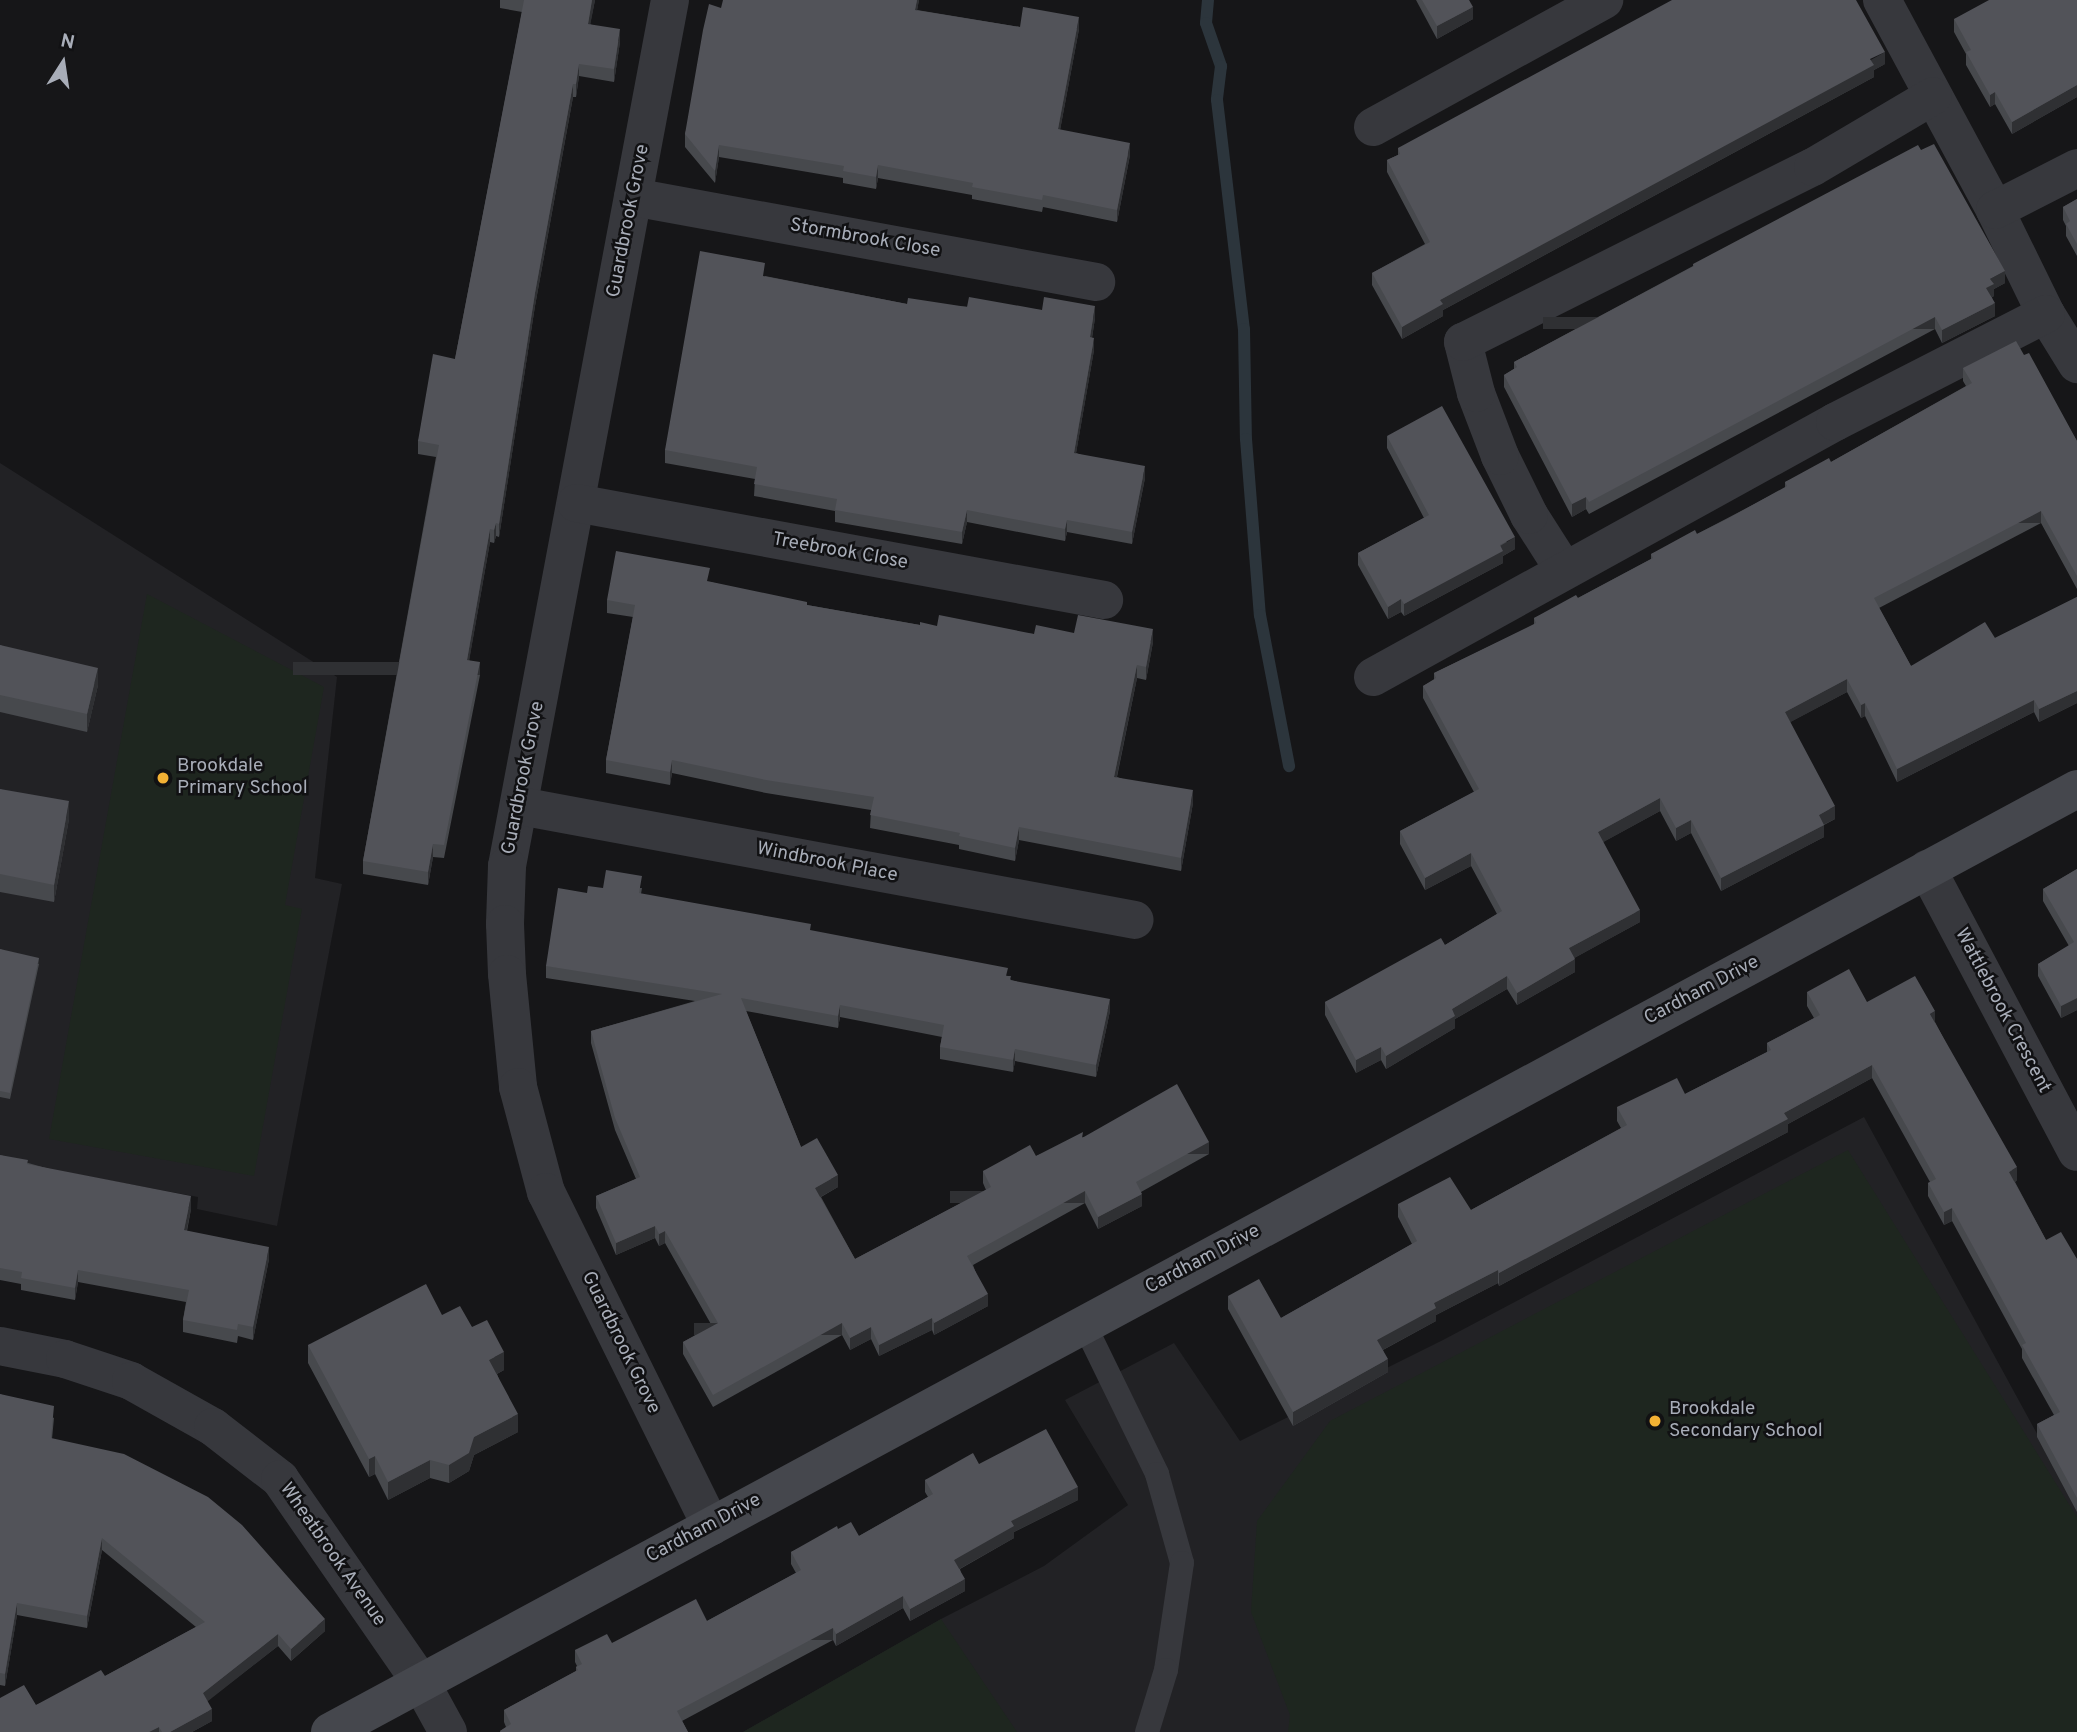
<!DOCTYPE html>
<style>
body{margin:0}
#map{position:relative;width:2077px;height:1732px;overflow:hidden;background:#161618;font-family:Overpass,sans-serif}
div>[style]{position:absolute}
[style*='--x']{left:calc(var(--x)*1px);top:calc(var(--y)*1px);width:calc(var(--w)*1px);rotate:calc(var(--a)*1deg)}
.built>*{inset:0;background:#222225}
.green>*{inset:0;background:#1e261f}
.stream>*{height:12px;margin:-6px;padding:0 6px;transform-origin:6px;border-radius:6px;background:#2c353c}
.lane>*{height:24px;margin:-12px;padding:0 12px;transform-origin:12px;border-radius:12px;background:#37383d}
.street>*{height:38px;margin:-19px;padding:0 19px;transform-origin:19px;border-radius:19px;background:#37383d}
.secondary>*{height:38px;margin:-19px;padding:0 19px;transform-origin:19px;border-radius:19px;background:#45474d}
.wall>*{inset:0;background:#47494d}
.shaded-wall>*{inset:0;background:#2f3033;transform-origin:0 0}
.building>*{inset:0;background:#525359}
.dots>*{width:19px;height:19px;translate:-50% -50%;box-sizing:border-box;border:4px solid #111113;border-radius:50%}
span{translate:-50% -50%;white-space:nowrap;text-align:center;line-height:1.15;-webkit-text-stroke:5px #111113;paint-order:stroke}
.street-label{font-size:19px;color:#a8adb8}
.poi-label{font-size:19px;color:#a8adb8}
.left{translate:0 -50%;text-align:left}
.north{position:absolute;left:28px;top:28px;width:70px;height:70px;-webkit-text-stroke:5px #111113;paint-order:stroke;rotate:12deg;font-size:19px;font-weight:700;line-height:28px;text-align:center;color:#a8adb8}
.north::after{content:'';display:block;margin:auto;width:24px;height:32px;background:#a8adb8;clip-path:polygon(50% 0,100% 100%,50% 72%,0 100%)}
</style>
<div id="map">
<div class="built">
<i style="clip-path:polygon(0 463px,337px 677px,315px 878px,342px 884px,277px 1226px,197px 1209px,198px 1197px,0 1160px)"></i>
<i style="clip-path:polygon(1864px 1117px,2077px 1507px,2077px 1732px,743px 1732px,941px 1619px,1044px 1566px,1128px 1505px,1065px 1400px,1174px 1343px,1240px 1441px,1443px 1340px)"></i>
</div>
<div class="green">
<i style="clip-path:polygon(147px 594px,324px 687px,285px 905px,302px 909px,254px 1176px,49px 1139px)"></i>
<i style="clip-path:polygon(1848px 1150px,2077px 1517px,2077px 1732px,1288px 1732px,1290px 1715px,1251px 1612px,1257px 1521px,1330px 1421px)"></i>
<i style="clip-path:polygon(941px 1619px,1017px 1732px,743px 1732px)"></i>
</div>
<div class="stream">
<i style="--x:1208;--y:0;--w:23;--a:95"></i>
<i style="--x:1206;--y:23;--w:46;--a:70.8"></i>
<i style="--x:1221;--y:66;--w:34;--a:97"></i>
<i style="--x:1217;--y:100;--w:231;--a:83.3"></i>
<i style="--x:1244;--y:329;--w:110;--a:89"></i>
<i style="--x:1246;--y:439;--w:177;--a:85.5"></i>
<i style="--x:1260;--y:615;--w:154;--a:79.1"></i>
</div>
<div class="lane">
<i style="--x:1084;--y:1324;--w:167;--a:64"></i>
<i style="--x:1157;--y:1474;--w:92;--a:74.3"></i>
<i style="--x:1182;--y:1563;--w:108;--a:98.5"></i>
<i style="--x:1166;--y:1670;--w:65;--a:107"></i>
</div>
<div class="street">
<i style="--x:670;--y:0;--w:881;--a:100.66"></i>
<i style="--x:507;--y:866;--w:58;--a:92"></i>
<i style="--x:505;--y:924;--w:50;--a:87.7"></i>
<i style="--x:507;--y:974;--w:114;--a:84.4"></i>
<i style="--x:518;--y:1087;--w:109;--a:75.1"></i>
<i style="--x:546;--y:1192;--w:373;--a:63.7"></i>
<i style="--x:1882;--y:0;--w:238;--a:61.7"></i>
<i style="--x:1995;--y:210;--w:116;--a:63.9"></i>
<i style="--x:2046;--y:314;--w:59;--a:58.2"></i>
<i style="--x:1373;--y:127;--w:264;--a:-28.8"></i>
<i style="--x:633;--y:197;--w:471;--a:10.4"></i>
<i style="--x:1995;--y:210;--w:92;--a:-27.1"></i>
<i style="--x:576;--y:503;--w:537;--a:10.41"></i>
<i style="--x:1564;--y:570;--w:65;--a:-122.5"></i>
<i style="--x:1529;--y:515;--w:66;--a:-116.2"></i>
<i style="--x:1500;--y:456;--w:67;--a:-110.9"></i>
<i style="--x:1476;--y:393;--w:53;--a:-104.3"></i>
<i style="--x:1463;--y:342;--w:391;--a:-26.6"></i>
<i style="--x:1813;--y:167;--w:139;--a:-30.6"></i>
<i style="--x:1373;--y:677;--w:528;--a:-28.9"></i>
<i style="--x:1835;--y:422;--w:237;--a:-27.1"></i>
<i style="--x:520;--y:806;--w:625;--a:10.5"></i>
<i style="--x:1927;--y:869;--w:320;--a:62.1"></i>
<i style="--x:0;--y:1346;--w:66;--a:11.3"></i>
<i style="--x:65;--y:1359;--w:70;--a:18.4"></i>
<i style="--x:131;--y:1381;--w:94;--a:29.3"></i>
<i style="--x:213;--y:1427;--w:85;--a:37.8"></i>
<i style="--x:280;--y:1479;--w:246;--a:55.3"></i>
<i style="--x:420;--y:1681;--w:58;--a:61.2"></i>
</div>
<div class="secondary">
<i style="--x:330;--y:1732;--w:1985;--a:-28.36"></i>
</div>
<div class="wall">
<i style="clip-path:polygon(500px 0,595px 0,590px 24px,620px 42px,614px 82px,579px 76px,576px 97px,573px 97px,535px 306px,499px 537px,496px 536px,494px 543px,490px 542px,469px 660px,480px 675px,444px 858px,433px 857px,428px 885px,363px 874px,363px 861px,436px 457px,418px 454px,418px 441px,455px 359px,522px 12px,500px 8px)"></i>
<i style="clip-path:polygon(919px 0,917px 10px,1020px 27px,1079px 29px,1060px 130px,1130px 155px,1117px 222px,1043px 207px,1042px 212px,972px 199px,972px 195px,878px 178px,876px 189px,843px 183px,843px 178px,719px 157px,715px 183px,685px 147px,685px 134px,721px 8px)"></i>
<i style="clip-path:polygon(1416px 0,1469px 0,1473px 19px,1437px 39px)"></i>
<i style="clip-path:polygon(2077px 0,2077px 97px,2012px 134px,1995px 104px,1990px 107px,1966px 65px,1966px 54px,1954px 32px,1954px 19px)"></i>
<i style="clip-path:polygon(1885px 64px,1874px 70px,1874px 77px,1443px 310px,1443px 316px,1402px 339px,1372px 285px,1372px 273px,1425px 244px,1387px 172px,1387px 160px,1398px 155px,1398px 148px)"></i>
<i style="clip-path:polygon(2077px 199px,2077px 256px,2066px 236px,2066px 226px,2063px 220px,2063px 207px)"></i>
<i style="clip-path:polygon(1693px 264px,2005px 283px,1994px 289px,1994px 296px,1992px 297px,1995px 316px,1942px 343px,1935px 329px,1589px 514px,1586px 509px,1572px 517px,1504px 387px,1504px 375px,1514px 369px,1514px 362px,1693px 266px)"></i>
<i style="clip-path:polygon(765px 276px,907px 304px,1042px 310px,1095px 318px,1092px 338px,1094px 350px,1076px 453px,1145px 478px,1132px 544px,1067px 532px,1065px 541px,967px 522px,962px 544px,835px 522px,835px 511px,754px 496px,755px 479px,665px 463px,665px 450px)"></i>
<i style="clip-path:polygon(2024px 355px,2077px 441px,2077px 589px,2041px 523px,1879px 608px,1911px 666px,1995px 638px,2077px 597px,2077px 703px,2039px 722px,2034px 712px,1897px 782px,1865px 716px,1861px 718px,1847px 692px,1790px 722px,1835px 819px,1824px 825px,1824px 837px,1721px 891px,1691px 833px,1676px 841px,1660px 811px,1603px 842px,1640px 922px,1574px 958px,1575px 972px,1517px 1005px,1507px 989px,1455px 1019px,1455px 1028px,1386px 1069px,1381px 1060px,1356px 1073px,1325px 1015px,1325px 1002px,1445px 945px,1497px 914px,1471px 866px,1425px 890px,1400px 844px,1400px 831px,1474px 792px,1423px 698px,1423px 686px,1434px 680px,1434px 673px,1534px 625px,1534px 618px,1578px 598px,1651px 559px,1651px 554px,1697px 534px,1785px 488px,1785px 482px,1831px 462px,1966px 386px,1963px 381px,1963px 368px)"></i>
<i style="clip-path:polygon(1387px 436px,1515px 549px,1503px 556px,1503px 563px,1404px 616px,1401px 612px,1388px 619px,1358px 565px,1358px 553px,1424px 518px,1387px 448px)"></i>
<i style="clip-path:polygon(710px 582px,807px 605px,920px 625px,1034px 634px,1074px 633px,1153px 642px,1146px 680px,1137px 678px,1117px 777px,1193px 803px,1181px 871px,1019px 840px,1015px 861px,959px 849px,959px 845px,870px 828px,871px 810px,766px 793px,672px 773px,670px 785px,606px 773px,606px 760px,633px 617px,607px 613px,607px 600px)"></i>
<i style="clip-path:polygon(0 645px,98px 685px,87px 732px,0 712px)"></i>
<i style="clip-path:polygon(0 789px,69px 819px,54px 902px,0 892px)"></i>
<i style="clip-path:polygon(2077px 869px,2077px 1010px,2061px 1018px,2038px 976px,2038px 964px,2069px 946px,2043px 901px,2043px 889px)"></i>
<i style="clip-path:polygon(603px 888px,642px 888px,641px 894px,811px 931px,1008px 976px,1011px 980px,1110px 1011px,1096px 1077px,1015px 1061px,1013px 1072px,940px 1059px,940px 1047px,942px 1037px,840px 1017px,838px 1028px,746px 1011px,801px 1147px,838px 1187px,821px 1197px,855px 1259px,986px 1190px,983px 1183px,983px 1171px,1036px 1156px,1083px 1137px,1209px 1154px,1141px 1192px,1142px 1206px,1098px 1229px,1085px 1203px,973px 1265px,988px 1306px,934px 1335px,932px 1330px,879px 1356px,871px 1339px,850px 1350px,842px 1335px,713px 1407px,683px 1354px,683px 1342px,712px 1326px,665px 1243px,659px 1246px,655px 1238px,616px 1255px,596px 1208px,596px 1196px,636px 1179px,615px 1130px,591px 1043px,591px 1031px,695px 1001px,546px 978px,546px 966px,587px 893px)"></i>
<i style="clip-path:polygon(0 949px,39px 964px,10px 1099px,0 1097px)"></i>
<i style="clip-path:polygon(1807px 992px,1867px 1002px,1935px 1022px,2017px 1180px,2015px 1182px,2046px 1240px,2077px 1259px,2077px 1512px,2037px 1437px,2037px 1424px,2054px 1415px,2022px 1358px,2022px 1349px,1952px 1221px,1944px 1225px,1928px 1196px,1928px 1183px,1930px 1182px,1872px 1078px,1788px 1124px,1788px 1132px,1499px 1286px,1498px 1283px,1436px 1315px,1436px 1321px,1383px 1350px,1388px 1372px,1293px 1426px,1228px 1309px,1228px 1296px,1281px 1318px,1412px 1244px,1398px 1217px,1398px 1204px,1471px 1210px,1621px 1128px,1617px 1121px,1617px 1107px,1685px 1094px,1767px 1052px,1767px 1043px,1814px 1018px,1807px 1006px)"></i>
<i style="clip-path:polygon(0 1155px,191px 1209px,187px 1231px,269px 1259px,253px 1340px,238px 1336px,237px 1343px,183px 1332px,183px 1320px,186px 1302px,78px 1282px,75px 1300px,21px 1290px,21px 1284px,0 1280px)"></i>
<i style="clip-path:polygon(442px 1315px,472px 1327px,504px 1370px,497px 1374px,518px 1432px,474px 1455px,469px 1471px,449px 1483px,430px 1478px,388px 1500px,375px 1474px,369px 1477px,308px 1363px,308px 1345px)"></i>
<i style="clip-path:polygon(0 1394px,54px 1418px,52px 1439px,325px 1631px,291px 1661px,278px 1646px,207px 1701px,212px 1721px,192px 1732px,0 1732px,36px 1705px,105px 1676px,196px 1627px,102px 1550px,87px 1628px,17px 1615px,5px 1686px,0 1685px)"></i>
<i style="clip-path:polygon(979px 1464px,1078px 1500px,1014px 1532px,1014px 1538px,960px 1569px,965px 1591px,910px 1621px,903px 1608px,836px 1646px,833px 1640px,682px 1721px,688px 1732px,500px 1732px,500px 1731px,506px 1727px,504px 1722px,504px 1710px,576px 1671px,576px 1667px,577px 1666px,575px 1662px,575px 1650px,612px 1643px,707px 1621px,796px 1573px,791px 1564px,791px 1552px,838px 1529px,859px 1536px,928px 1497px,925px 1492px,925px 1480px)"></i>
</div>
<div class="shaded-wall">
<i style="clip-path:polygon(592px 0,595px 0,588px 37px,588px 24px)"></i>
<i style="clip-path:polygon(917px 0,919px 0,915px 22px,915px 10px)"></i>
<i style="clip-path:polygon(1473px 7px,1473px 19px,1437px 39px,1437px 26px)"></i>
<i style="clip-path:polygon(1079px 17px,1079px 29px,1058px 141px,1058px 129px)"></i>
<i style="clip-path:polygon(620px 29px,620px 42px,614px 82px,614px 69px)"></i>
<i style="clip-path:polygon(1885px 52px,1885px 64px,1874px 70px,1874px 77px,1443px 310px,1443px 316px,1402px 339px,1402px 327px,1440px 300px)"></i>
<i style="clip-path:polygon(579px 64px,579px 76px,576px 97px,576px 84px)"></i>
<i style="clip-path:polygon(573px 84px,573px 97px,535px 306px,499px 537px,499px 524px,535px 293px)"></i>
<i style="clip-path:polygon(2077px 85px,2077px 97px,2012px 134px,2012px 122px)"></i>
<i style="clip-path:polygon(1995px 92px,1995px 104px,1990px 107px,1990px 95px)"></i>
<i style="clip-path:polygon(1130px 143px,1130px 155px,1117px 222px,1117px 210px)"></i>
<i style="clip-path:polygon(719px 145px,719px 157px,715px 183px,715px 171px)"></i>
<i style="clip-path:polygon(878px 165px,878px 178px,876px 189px,876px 177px)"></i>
<i style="clip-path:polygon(2005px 271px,2005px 283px,1994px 289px,1994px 296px,1986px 300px,1986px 288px,1990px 279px)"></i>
<i style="clip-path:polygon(1995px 303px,1995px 316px,1942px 343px,1942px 330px)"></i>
<i style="clip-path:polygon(1095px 306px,1095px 318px,1090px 350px,1090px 337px)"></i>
<i style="left:1935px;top:317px;width:12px;height:392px;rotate:90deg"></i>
<i style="clip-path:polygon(1094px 338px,1094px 350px,1074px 465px,1074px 453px)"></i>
<i style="clip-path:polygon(1145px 466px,1145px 478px,1132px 544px,1132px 532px)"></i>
<i style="clip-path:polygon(1586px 497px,1586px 509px,1572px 517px,1572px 504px)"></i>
<i style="clip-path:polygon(967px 510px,967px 522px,962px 544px,962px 532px)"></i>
<i style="left:2041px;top:511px;width:12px;height:188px;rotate:90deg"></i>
<i style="clip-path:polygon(1067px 520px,1067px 532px,1065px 541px,1065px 529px)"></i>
<i style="clip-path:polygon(496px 523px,496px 536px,494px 543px,494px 530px)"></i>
<i style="clip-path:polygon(490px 529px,490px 542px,467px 673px,467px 660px)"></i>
<i style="clip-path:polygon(1515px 537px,1515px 549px,1503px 556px,1503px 563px,1404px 616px,1404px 604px)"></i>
<i style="clip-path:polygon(1401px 599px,1401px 612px,1388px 619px,1388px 607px)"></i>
<i style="clip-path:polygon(1153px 629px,1153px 642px,1146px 680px,1146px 667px)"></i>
<i style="left:480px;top:662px;width:13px;height:187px;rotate:90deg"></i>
<i style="clip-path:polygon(1137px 665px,1137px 678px,1114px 790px,1114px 777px)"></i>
<i style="clip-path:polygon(98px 668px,98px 685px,87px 732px,87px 714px)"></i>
<i style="clip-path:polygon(1847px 679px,1847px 692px,1785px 725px,1785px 712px)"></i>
<i style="clip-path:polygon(2077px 691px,2077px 703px,2039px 722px,2039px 709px)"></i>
<i style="clip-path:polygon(2034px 700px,2034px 712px,1897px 782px,1897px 769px)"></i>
<i style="clip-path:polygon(1865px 703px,1865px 716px,1861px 718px,1861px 705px)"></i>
<i style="clip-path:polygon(672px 760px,672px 773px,670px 785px,670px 772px)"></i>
<i style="clip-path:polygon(1193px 790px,1193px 803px,1181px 871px,1181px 858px)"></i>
<i style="clip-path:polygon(1660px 798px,1660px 811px,1598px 845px,1598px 832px)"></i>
<i style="clip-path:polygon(69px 801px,69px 819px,54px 902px,54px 885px)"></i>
<i style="clip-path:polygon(1835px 806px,1835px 819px,1819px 827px,1819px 815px)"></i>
<i style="clip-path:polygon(1691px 820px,1691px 833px,1676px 841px,1676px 828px)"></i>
<i style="clip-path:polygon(1824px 825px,1824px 837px,1721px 891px,1721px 878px)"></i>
<i style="clip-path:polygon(1019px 827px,1019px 840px,1015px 861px,1015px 848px)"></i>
<i style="clip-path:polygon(433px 844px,433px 857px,428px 885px,428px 872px)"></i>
<i style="clip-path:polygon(1471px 853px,1471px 866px,1425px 890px,1425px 878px)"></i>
<i style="clip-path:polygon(1640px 910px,1640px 922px,1569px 961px,1569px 948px)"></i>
<i style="left:39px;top:958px;width:6px;height:138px;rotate:90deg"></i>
<i style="clip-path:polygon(1575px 959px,1575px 972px,1517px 1005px,1517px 993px)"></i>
<i style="clip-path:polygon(1507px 976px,1507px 989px,1455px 1019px,1455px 1028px,1386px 1069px,1386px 1056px,1452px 1009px)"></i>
<i style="clip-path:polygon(2077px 998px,2077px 1010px,2061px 1018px,2061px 1006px)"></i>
<i style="clip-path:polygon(1110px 999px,1110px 1011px,1096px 1077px,1096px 1065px)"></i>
<i style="clip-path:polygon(840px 1005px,840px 1017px,838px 1028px,838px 1016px)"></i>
<i style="clip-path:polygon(1935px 1011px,1935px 1024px,1930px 1014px)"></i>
<i style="clip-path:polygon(1381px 1047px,1381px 1060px,1356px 1073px,1356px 1060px)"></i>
<i style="clip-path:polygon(1015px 1049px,1015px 1061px,1013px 1072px,1013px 1060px)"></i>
<i style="clip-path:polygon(1872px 1065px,1872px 1078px,1788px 1124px,1788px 1132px,1499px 1286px,1499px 1273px,1784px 1113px)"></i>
<i style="left:1209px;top:1142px;width:12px;height:83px;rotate:90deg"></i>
<i style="clip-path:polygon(2017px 1167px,2017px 1180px,2009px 1185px,2009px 1172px)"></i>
<i style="clip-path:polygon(838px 1175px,838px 1187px,815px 1200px,815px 1188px)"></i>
<i style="left:1085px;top:1191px;width:12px;height:135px;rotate:90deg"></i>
<i style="clip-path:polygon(1142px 1194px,1142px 1206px,1098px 1229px,1098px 1217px)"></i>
<i style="clip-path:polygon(191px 1196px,191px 1209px,184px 1243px,184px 1230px)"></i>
<i style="clip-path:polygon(1952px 1208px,1952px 1221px,1944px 1225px,1944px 1212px)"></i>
<i style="clip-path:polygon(655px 1226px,655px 1238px,616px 1255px,616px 1243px)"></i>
<i style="clip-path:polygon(665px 1231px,665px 1243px,659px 1246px,659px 1234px)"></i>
<i style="clip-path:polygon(269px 1247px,269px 1259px,253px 1340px,253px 1327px)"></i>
<i style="clip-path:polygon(78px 1270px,78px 1282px,75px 1300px,75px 1288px)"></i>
<i style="clip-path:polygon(1498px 1270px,1498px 1283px,1436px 1315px,1436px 1321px,1377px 1353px,1377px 1340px,1434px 1303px)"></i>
<i style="clip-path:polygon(988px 1294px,988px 1306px,934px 1335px,934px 1323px)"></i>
<i style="clip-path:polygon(932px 1318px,932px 1330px,879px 1356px,879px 1345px)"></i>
<i style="left:842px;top:1323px;width:12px;height:148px;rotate:90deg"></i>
<i style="clip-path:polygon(871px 1327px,871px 1339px,850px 1350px,850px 1338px)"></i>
<i style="clip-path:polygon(504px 1352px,504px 1370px,489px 1378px,489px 1360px)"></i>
<i style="clip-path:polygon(1388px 1359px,1388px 1372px,1293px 1426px,1293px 1412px)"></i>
<i style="clip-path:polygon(518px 1414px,518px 1432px,474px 1455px,469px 1471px,449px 1483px,449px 1465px,474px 1437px)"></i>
<i style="clip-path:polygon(375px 1456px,375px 1474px,369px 1477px,369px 1459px)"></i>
<i style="clip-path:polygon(430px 1460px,430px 1478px,388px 1500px,388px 1482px)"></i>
<i style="clip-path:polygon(1078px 1487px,1078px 1500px,1014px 1532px,1014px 1538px,954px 1572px,954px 1560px,1011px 1521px)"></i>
<i style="clip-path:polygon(102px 1538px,102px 1550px,87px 1628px,87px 1616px)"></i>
<i style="clip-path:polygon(965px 1579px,965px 1591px,910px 1621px,910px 1609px)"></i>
<i style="clip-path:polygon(903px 1596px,903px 1608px,836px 1646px,836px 1634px)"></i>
<i style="clip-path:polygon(17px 1603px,17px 1615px,5px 1686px,5px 1674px)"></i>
<i style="clip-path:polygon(325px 1619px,325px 1631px,291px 1661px,291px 1649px)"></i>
<i style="left:833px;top:1628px;width:12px;height:177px;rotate:90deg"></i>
<i style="clip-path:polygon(278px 1634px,278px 1646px,203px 1705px,203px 1693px)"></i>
<i style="clip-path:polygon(212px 1709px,212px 1721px,192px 1732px,170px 1732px)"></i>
<i style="clip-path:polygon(159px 1727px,159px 1732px,149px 1732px)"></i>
</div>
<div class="building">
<i style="clip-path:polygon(524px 0,592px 0,588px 24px,620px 29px,614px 69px,579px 64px,576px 84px,573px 84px,535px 293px,499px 524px,496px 523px,494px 530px,490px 529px,467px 660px,480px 662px,444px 845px,433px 844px,428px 872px,363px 861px,439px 445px,418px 441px,433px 354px,455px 359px)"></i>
<i style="clip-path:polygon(723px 0,917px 0,915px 10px,1020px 27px,1023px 7px,1079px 17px,1058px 129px,1130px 143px,1117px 210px,1043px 195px,1042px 200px,972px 187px,973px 183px,878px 165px,876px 177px,843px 171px,844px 166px,719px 145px,715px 171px,685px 134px,703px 30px,709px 4px,721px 8px)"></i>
<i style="clip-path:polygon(1422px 0,1469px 0,1473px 7px,1437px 26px)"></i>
<i style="clip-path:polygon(1672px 0,1856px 0,1885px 52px,1870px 59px,1874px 65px,1440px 300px,1443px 304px,1402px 327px,1372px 273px,1430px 242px,1387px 160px,1400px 154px,1398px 148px)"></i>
<i style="clip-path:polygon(1989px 0,2077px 0,2077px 85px,2012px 122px,1995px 92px,1990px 95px,1966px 52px,1971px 50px,1954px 19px)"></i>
<i style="clip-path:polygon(1934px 144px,2005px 271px,1990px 279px,1994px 284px,1986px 288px,1995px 303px,1942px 330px,1935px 317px,1589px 502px,1586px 497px,1572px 504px,1504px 375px,1517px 367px,1514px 362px,1694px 266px,1693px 264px,1918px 145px,1921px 150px)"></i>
<i style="clip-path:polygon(2077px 199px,2077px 244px,2066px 224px,2070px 221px,2063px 207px)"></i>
<i style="clip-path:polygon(700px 251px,765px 263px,763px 276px,907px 304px,908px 298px,967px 307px,969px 297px,1042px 310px,1044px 297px,1095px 306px,1090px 337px,1094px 338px,1074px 453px,1145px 466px,1132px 532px,1067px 520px,1065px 529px,967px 510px,962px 532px,835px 510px,837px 499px,754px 484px,757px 467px,665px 450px)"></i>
<i style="clip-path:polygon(2016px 341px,2024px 355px,2029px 353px,2077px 441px,2077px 576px,2041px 511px,1874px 598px,1911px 666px,1985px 622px,1995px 638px,2077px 597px,2077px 691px,2039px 709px,2034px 700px,1897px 769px,1865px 703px,1861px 705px,1847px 679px,1785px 712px,1835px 806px,1819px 815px,1824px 825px,1721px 878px,1691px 820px,1676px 828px,1660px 798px,1598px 832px,1640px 910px,1569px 948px,1575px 959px,1517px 993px,1507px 976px,1452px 1009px,1455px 1016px,1386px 1056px,1381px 1047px,1356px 1060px,1325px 1002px,1441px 938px,1445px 945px,1502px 911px,1471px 853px,1425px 878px,1400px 831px,1479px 789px,1423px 686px,1436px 678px,1434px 673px,1536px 623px,1534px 618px,1576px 595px,1578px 598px,1653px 558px,1651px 554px,1695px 530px,1697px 534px,1727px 519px,1787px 486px,1785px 482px,1829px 458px,1831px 462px,1972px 383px,1963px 368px)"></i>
<i style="clip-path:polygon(1442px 406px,1515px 537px,1500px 545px,1503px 551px,1404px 604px,1401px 599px,1388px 607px,1358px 553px,1429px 515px,1387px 436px)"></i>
<i style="clip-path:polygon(616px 551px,710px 568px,707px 581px,807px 602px,807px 605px,920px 625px,920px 622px,937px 626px,939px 615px,1034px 634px,1036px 625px,1074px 633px,1078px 615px,1153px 629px,1146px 667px,1137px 665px,1114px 777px,1193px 790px,1181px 858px,1019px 827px,1015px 848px,959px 836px,960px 833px,870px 815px,874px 797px,766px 780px,672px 760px,670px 772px,606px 760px,635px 605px,607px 600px)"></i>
<i style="clip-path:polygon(0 645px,98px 668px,87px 714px,0 695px)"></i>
<i style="clip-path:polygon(0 789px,69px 801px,54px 885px,0 874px)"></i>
<i style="clip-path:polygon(2077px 869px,2077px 998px,2061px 1006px,2038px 964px,2074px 942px,2043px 889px)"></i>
<i style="clip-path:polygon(606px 870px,642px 876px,639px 893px,811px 924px,810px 930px,1008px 968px,1006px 976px,1011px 976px,1010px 980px,1110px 999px,1096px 1065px,1015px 1049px,1013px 1060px,940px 1047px,944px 1025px,840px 1005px,838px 1016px,741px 998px,801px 1147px,817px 1138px,838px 1175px,815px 1188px,855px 1259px,991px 1187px,983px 1171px,1030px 1145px,1036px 1156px,1083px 1132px,1082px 1138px,1177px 1084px,1209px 1142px,1136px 1182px,1142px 1194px,1098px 1217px,1085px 1191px,967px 1256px,988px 1294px,934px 1323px,932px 1318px,879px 1345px,871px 1327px,850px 1338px,842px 1323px,713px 1395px,683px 1342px,718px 1323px,665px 1231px,659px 1234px,655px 1226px,616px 1243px,596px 1196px,640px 1177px,615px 1118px,591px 1031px,722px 994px,546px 966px,558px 888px,587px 893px,588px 886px,603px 888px)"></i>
<i style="clip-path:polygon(0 949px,39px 958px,10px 1093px,0 1091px)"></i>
<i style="clip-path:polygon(1849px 969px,1867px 1002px,1915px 976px,1935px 1011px,1930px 1014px,2017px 1167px,2009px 1172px,2046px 1240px,2061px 1232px,2077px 1259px,2077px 1498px,2037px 1424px,2060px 1412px,2022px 1345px,2026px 1343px,1952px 1208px,1944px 1212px,1928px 1183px,1936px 1179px,1872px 1065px,1784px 1113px,1788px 1119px,1499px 1273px,1498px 1270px,1434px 1303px,1436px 1308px,1377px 1340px,1388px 1359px,1293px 1412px,1228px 1296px,1259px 1279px,1281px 1318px,1417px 1241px,1398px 1204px,1450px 1177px,1471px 1210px,1627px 1125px,1617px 1107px,1677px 1078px,1685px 1094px,1771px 1050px,1767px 1043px,1820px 1015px,1807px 992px)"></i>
<i style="clip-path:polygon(0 1155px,28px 1160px,27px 1164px,191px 1196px,184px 1230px,269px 1247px,253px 1327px,238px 1324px,237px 1330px,183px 1320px,189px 1290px,78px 1270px,75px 1288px,21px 1278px,22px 1272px,0 1268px)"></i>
<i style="clip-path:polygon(426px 1284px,442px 1315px,460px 1306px,472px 1327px,487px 1320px,504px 1352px,489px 1360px,518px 1414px,474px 1437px,469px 1453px,449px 1465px,430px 1460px,388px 1482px,375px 1456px,369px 1459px,308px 1345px)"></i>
<i style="clip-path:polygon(0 1394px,54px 1406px,51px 1438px,124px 1454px,208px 1497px,242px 1525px,325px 1619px,291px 1649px,278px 1634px,203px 1693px,212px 1709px,170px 1732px,162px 1732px,159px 1727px,149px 1732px,0 1732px,0 1698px,24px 1685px,36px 1705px,101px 1670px,105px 1676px,205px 1622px,102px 1538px,87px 1616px,17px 1603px,5px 1674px,0 1673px)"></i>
<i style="clip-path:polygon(1046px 1429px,1078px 1487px,1011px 1521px,1014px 1526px,954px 1560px,965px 1579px,910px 1609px,903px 1596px,836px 1634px,833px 1628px,677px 1711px,688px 1732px,501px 1732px,500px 1731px,511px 1724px,504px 1710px,578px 1670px,576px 1667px,582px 1664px,575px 1650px,607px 1634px,612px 1643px,696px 1599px,707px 1621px,801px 1570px,791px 1552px,837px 1526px,838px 1529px,851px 1522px,859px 1536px,933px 1494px,925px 1480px,973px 1453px,979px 1464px)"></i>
</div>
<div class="dots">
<i style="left:163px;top:778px;background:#f2b134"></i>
<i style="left:1655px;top:1421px;background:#f2b134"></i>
</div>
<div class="street-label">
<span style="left:629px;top:221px;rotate:-79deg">Guardbrook Grove</span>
<span style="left:865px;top:239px;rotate:10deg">Stormbrook Close</span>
<span style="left:840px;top:552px;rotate:10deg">Treebrook Close</span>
<span style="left:524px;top:778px;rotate:-79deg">Guardbrook Grove</span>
<span style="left:827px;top:863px;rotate:11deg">Windbrook Place</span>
<span style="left:1702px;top:991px;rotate:-28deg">Cardham Drive</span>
<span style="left:2002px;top:1011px;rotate:62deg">Wattlebrook Crescent</span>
<span style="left:1203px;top:1260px;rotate:-28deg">Cardham Drive</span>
<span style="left:620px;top:1343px;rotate:64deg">Guardbrook Grove</span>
<span style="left:704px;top:1529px;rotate:-28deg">Cardham Drive</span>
<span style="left:332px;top:1555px;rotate:55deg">Wheatbrook Avenue</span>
</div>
<div class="poi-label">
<span class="left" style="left:177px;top:778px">Brookdale<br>Primary School</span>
<span class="left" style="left:1669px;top:1421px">Brookdale<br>Secondary School</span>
</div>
<div class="north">N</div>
</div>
